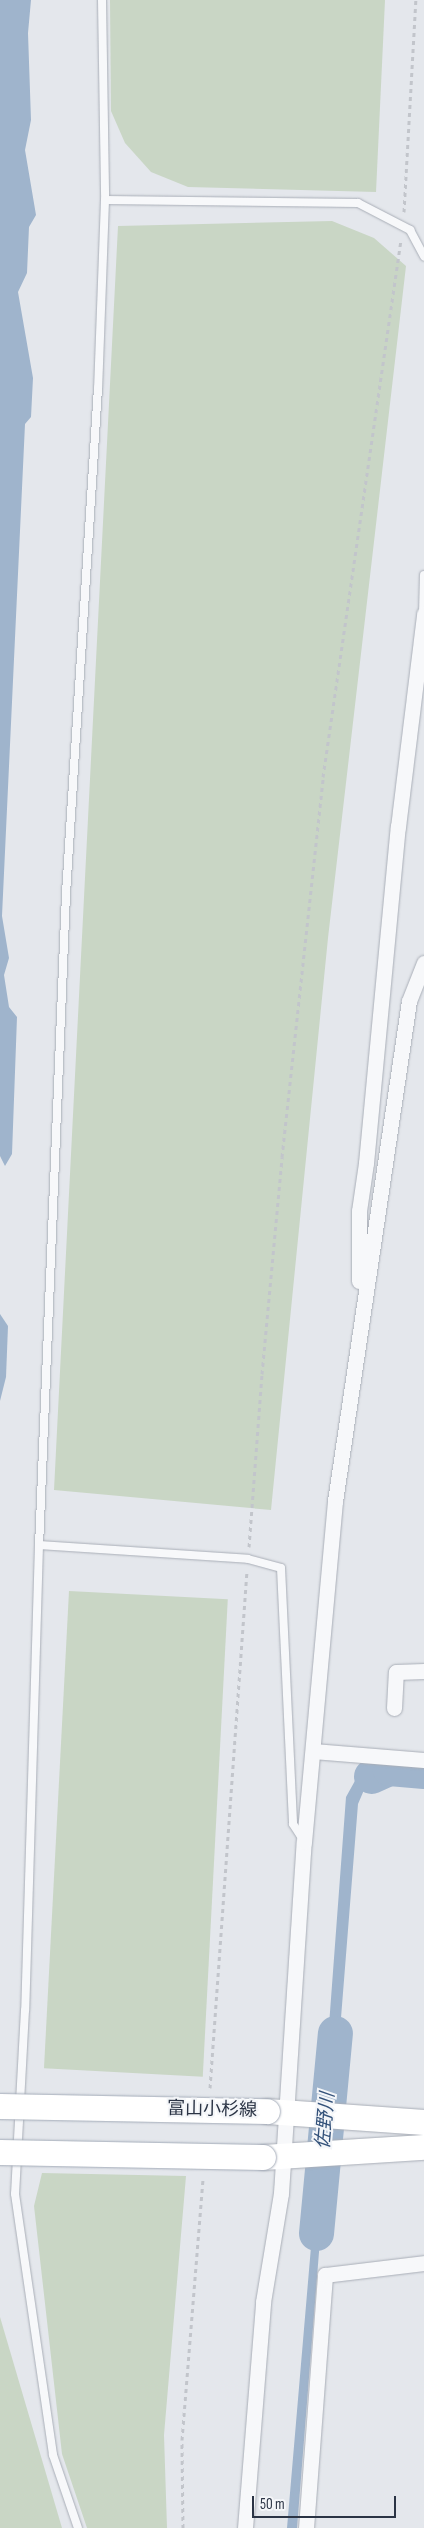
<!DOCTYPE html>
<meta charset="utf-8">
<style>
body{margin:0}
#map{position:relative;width:424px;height:2528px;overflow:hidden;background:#e4e7ec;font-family:"Sofia Sans Condensed","Noto Sans JP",sans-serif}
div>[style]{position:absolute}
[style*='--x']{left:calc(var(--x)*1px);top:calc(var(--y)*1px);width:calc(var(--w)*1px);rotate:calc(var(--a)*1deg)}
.green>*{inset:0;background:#c9d6c5;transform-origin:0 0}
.water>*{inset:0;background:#9fb4cc}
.river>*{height:35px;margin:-17.5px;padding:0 17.5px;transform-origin:17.5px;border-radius:17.5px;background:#9fb4cc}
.path>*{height:3px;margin-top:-1.5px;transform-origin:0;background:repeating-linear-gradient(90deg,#c2c5cb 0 4px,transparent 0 8px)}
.roads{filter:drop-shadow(0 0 1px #a9aeb7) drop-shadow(0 0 1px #a9aeb7)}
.service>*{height:8px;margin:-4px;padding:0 4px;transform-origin:4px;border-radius:4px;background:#f7f8fa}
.minor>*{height:15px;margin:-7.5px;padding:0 7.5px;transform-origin:7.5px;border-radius:7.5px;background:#f7f8fa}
.primary>*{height:25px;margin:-12.5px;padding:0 12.5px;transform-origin:12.5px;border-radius:12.5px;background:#fff}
.bridges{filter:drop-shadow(0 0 1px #a3abb8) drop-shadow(0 0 1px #a3abb8)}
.primary-bridge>*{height:25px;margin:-12.5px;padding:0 12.5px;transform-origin:12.5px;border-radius:12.5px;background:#fff}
span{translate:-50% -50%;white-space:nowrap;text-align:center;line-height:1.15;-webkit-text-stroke:4px #f4f6f9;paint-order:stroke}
.street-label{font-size:18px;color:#2b3445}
.water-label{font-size:19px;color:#34527a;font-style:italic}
.scale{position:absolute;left:252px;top:2496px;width:144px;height:22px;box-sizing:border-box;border:2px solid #2b3445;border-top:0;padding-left:6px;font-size:15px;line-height:18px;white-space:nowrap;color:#2b3445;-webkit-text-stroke:4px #f4f6f9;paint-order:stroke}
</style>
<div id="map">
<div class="green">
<i style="clip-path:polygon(110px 0,385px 0,376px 192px,188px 187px,151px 172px,125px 143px,111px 111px)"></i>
<i style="clip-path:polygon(332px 221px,374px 238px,406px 266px,328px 938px,271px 1510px,54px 1490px,118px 226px)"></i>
<i style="left:69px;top:1591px;width:159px;height:478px;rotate:3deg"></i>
<i style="clip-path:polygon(42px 2173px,186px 2176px,164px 2435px,167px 2528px,87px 2528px,62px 2454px,34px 2206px)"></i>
<i style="clip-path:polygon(0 2317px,62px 2528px,0 2528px)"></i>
</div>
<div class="water">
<i style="clip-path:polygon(0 0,31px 0,28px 33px,31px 120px,25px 150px,36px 215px,29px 227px,27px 273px,18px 292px,33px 378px,31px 417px,25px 424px,2px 916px,9px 958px,4px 975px,9px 1007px,17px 1017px,12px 1154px,5px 1166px,0 1156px)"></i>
<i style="clip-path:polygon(0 1314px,8px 1326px,6px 1377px,0 1401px)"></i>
<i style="clip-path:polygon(381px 1763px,415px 1763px,416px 1776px,392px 1773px,375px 1780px,364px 1790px,358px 1804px,336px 2081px,325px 2079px,346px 1797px,356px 1779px,368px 1768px)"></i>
<i style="clip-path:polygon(327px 2185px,323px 2202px,297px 2528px,287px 2528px,315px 2200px,312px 2188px)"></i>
</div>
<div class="river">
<i style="--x:371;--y:1776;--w:20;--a:-24"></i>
<i style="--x:389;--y:1768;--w:35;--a:5"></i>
<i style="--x:316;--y:2233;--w:201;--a:-84.6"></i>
</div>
<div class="path">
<i style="--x:404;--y:212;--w:212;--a:-86.8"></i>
<i style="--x:249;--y:1547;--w:173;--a:-85.7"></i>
<i style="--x:262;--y:1374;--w:218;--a:-84.7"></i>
<i style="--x:282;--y:1157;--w:382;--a:-83.8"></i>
<i style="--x:323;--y:777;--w:543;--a:-81.74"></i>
<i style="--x:210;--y:2088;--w:518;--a:-85.91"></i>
<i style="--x:183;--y:2528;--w:88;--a:-90.7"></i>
<i style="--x:182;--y:2440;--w:264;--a:-85.4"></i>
</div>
<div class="roads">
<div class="service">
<i style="--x:102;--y:0;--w:200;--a:89.1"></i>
<i style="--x:105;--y:200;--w:188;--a:92.1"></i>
<i style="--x:98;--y:388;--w:507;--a:93.62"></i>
<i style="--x:66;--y:894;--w:652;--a:92.37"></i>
<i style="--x:39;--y:1545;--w:209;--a:3.8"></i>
<i style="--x:248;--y:1559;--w:34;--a:15"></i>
<i style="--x:281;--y:1568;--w:256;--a:87.3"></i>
<i style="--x:293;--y:1824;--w:17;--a:57"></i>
<i style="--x:105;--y:200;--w:253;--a:0.7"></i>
<i style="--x:358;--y:203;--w:59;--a:27.4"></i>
<i style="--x:410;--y:230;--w:30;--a:62"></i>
<i style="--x:423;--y:615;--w:40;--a:-88.6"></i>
<i style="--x:39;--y:1545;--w:465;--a:91.7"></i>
<i style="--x:25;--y:2010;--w:184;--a:93.1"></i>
<i style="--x:15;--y:2194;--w:264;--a:81.7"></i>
<i style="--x:53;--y:2455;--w:77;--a:71.1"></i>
</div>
<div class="minor">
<i style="--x:359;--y:1281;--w:70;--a:-90"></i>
<i style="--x:359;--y:1211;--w:49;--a:-81.7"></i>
<i style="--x:366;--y:1163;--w:338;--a:-84.6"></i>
<i style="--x:398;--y:827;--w:215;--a:-83"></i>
<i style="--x:394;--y:1708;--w:36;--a:-87"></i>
<i style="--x:396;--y:1672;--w:28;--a:-2"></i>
<i style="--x:313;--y:1751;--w:111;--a:4.6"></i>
<i style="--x:245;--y:2528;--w:227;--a:-85.4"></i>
<i style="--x:263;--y:2302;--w:110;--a:-80.6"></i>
<i style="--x:281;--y:2193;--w:352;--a:-86.3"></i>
<i style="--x:304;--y:1842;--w:342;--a:-84.8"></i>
<i style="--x:335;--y:1501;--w:505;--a:-81.58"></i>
<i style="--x:409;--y:1001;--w:41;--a:-68.5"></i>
<i style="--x:306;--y:2528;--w:254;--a:-85.7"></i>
<i style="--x:325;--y:2275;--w:100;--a:-6.9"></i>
</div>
<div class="primary">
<i style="--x:267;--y:2111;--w:157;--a:4"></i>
<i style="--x:263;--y:2157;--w:161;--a:-3.6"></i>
</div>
</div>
<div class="bridges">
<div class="primary-bridge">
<i style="--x:0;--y:2106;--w:267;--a:1.1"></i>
<i style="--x:0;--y:2152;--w:263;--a:1.1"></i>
</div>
</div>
<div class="street-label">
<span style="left:212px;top:2110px;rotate:1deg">富山小杉線</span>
</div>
<div class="water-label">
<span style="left:326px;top:2121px;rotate:-85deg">佐野川</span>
</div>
<div class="scale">50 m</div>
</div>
